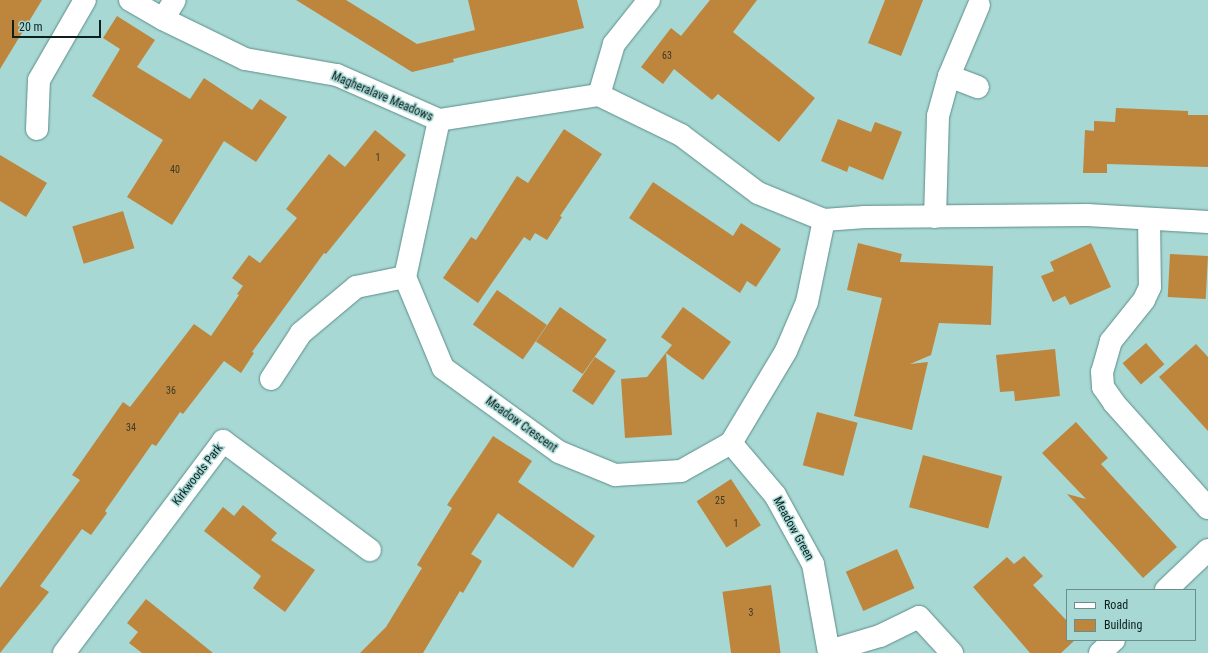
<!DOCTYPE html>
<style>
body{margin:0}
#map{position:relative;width:1208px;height:653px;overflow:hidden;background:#a7d8d4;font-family:"Roboto Condensed",sans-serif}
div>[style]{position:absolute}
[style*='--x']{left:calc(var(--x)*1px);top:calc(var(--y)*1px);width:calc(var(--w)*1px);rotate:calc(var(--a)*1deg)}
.building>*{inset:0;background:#be853c;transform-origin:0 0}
.roads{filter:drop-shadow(0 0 1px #5e8d89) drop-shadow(0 0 1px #5e8d89)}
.street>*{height:22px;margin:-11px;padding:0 11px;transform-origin:11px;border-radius:11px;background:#fff}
span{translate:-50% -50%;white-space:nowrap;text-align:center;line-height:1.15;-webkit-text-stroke:3px #a7d8d4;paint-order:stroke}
.number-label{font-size:10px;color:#393926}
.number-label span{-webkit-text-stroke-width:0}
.street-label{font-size:12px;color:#0d201f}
.legend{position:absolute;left:1066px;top:589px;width:130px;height:52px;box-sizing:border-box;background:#a7d8d4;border:1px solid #698e8c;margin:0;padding:5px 7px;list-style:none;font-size:12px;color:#0d201f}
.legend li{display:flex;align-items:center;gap:8px;height:20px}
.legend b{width:20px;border:1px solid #698e8c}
.scale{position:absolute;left:12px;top:20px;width:89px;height:18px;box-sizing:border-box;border:2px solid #0d201f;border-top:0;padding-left:5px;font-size:12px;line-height:14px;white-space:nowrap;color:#0d201f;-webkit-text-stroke:3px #a7d8d4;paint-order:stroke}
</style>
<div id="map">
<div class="building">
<i style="clip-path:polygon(0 0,42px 0,0 69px)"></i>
<i style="clip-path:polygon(296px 0,346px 0,417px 44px,475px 30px,468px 0,577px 0,584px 28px,453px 59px,454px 62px,412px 72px)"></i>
<i style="clip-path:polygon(710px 0,757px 0,733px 32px,815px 98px,779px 142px,718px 94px,712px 100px,674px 69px,663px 84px,641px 67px,671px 28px,681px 36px)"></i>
<i style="clip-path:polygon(885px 0,923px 0,901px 56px,868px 43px)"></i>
<i style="clip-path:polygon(117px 16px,155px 40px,137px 67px,190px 99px,204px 78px,252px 110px,260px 99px,287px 117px,256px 162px,224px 141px,172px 225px,127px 197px,163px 140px,92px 96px,120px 49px,103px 38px)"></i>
<i style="clip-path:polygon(1116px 108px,1188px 111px,1188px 115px,1208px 115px,1208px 167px,1107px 164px,1107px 173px,1083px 173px,1085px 130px,1094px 131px,1094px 121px,1115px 122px)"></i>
<i style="clip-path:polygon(838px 119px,871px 132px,875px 122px,902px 132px,883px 180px,849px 166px,847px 172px,821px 161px)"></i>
<i style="clip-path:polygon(564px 129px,602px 154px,560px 216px,562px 217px,547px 240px,535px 233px,530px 241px,524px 237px,478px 303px,443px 278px,471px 237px,476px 240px,517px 176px,528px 183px)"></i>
<i style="clip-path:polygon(375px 130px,406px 155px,326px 254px,324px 253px,252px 352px,254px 353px,241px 373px,224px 361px,183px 414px,180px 412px,156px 446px,152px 444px,105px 511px,107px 513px,91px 535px,82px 529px,40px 586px,49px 592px,0 653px,0 588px,80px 480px,72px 475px,123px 402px,130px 407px,194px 324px,211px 336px,239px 295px,237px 294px,243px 286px,232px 278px,249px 255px,260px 263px,297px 218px,286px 209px,329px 154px,345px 167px)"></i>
<i style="clip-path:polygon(0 155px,47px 183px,26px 217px,0 201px)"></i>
<i style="clip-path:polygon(653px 182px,733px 236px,741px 223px,781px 249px,756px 287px,747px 281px,740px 293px,629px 218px)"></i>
<i style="left:123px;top:211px;width:39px;height:53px;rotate:73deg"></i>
<i style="clip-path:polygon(858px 243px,902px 254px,900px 262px,993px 266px,991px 325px,939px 323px,931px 355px,910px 364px,928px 362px,912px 430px,854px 416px,882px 298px,847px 290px)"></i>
<i style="clip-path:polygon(1091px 243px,1111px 287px,1070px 305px,1065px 296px,1053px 302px,1041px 276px,1054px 271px,1050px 262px)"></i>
<i style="left:1170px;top:254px;width:38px;height:43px;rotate:3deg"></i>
<i style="left:497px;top:290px;width:61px;height:42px;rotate:35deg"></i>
<i style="left:560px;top:307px;width:57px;height:42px;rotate:35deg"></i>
<i style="clip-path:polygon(683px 307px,731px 342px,703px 380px,666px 353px,672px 435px,625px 438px,621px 379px,647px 377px,672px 345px,661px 337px)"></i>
<i style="left:1146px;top:343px;width:28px;height:31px;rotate:49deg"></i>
<i style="clip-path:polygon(1196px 344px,1208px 357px,1208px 431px,1159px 377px)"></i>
<i style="clip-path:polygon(1055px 349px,1060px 396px,1015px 401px,1014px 391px,1000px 392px,996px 355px)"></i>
<i style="left:595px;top:357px;width:25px;height:41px;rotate:34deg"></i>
<i style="left:817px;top:412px;width:42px;height:55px;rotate:15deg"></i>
<i style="clip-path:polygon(1076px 422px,1108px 458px,1101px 464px,1177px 547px,1143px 578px,1067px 494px,1086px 499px,1042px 453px)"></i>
<i style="clip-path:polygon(493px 436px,532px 461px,518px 482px,595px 536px,573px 568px,498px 513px,471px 554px,482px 561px,463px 593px,460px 591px,423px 653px,360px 653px,386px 627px,422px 568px,417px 565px,452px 508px,447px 505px)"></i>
<i style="left:923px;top:455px;width:82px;height:54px;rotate:15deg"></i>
<i style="left:731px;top:479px;width:55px;height:41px;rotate:57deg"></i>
<i style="clip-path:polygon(243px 505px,277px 533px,271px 540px,315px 570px,285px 612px,253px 588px,261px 576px,204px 531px,223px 507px,234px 516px)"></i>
<i style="left:897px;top:549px;width:43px;height:56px;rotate:66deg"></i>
<i style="clip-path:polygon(1024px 556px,1043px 576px,1033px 585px,1067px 621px,1067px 640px,1075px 640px,1061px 653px,1030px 653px,973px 587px,1007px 557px,1014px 564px)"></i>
<i style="left:771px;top:585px;width:69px;height:49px;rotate:82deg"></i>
<i style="clip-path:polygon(146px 599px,213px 653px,142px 653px,129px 643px,138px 632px,127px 623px)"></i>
</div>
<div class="roads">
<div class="street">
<i style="--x:130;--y:0;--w:38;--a:30"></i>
<i style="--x:163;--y:19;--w:91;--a:26"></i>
<i style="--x:245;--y:59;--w:93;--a:9.9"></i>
<i style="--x:337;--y:75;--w:111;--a:23.8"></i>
<i style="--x:439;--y:120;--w:162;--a:-8.9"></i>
<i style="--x:599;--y:95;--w:91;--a:26"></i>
<i style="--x:681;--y:135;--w:96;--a:37"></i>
<i style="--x:758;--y:193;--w:71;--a:22.2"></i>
<i style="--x:824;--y:220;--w:41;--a:-4.2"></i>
<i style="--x:865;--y:217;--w:222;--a:-0.5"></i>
<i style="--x:1087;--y:215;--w:121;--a:3.3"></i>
<i style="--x:163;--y:19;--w:22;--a:-58"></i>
<i style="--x:949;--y:76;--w:31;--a:21"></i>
<i style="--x:599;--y:95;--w:53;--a:-73.6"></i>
<i style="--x:614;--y:44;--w:56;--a:-51.5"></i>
<i style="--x:439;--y:120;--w:161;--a:102.2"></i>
<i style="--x:405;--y:277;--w:99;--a:67.3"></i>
<i style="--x:443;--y:368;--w:143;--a:35.9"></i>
<i style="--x:559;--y:452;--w:61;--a:22.3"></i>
<i style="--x:615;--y:475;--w:66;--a:-3.5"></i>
<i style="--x:681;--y:471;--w:57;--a:-29.2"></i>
<i style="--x:731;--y:443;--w:107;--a:-59.1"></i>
<i style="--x:786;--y:351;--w:53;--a:-66.8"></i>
<i style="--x:807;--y:302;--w:84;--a:-78.3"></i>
<i style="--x:37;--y:129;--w:49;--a:-87.7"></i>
<i style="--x:39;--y:80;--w:92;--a:-60.1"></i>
<i style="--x:935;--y:217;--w:101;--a:-88.3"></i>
<i style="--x:938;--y:116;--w:41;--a:-74.6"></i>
<i style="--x:949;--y:76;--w:77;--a:-67.1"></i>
<i style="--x:1149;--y:219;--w:68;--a:89.2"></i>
<i style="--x:1150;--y:287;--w:14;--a:115"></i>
<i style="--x:1144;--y:300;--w:53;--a:128.8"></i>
<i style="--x:1111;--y:341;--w:32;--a:106"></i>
<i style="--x:1102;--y:372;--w:15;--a:86"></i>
<i style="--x:1103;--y:387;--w:19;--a:55"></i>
<i style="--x:1114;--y:403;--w:141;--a:48.2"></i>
<i style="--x:271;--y:379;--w:55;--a:-56.9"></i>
<i style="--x:301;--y:333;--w:72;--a:-39.9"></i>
<i style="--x:356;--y:287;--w:50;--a:-11.5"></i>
<i style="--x:731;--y:443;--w:68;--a:49.8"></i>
<i style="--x:775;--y:495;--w:79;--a:61.2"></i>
<i style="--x:813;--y:564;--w:90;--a:79.8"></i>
<i style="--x:1166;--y:590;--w:58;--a:-43.6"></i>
<i style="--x:829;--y:651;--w:53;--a:-16.4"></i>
<i style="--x:880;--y:636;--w:43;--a:-26"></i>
<i style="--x:919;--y:617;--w:49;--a:47.5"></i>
<i style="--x:64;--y:653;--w:265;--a:-53.1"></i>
<i style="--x:223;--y:441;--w:183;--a:36.6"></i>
<i style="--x:1100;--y:653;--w:19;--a:-43"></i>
</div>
</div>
<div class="number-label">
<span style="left:667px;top:56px">63</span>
<span style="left:378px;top:158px">1</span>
<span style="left:175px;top:170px">40</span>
<span style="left:171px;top:391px">36</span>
<span style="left:131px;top:428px">34</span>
<span style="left:720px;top:501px">25</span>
<span style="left:736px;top:524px">1</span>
<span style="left:751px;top:613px">3</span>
</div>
<div class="street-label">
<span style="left:382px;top:97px;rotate:23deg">Magheralave Meadows</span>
<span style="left:521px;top:425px;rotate:36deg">Meadow Crescent</span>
<span style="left:198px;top:475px;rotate:-52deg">Kirkwoods Park</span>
<span style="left:793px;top:529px;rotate:61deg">Meadow Green</span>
</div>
<ul class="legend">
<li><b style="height:5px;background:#fff"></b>Road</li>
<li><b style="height:11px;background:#be853c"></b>Building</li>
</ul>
<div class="scale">20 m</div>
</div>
